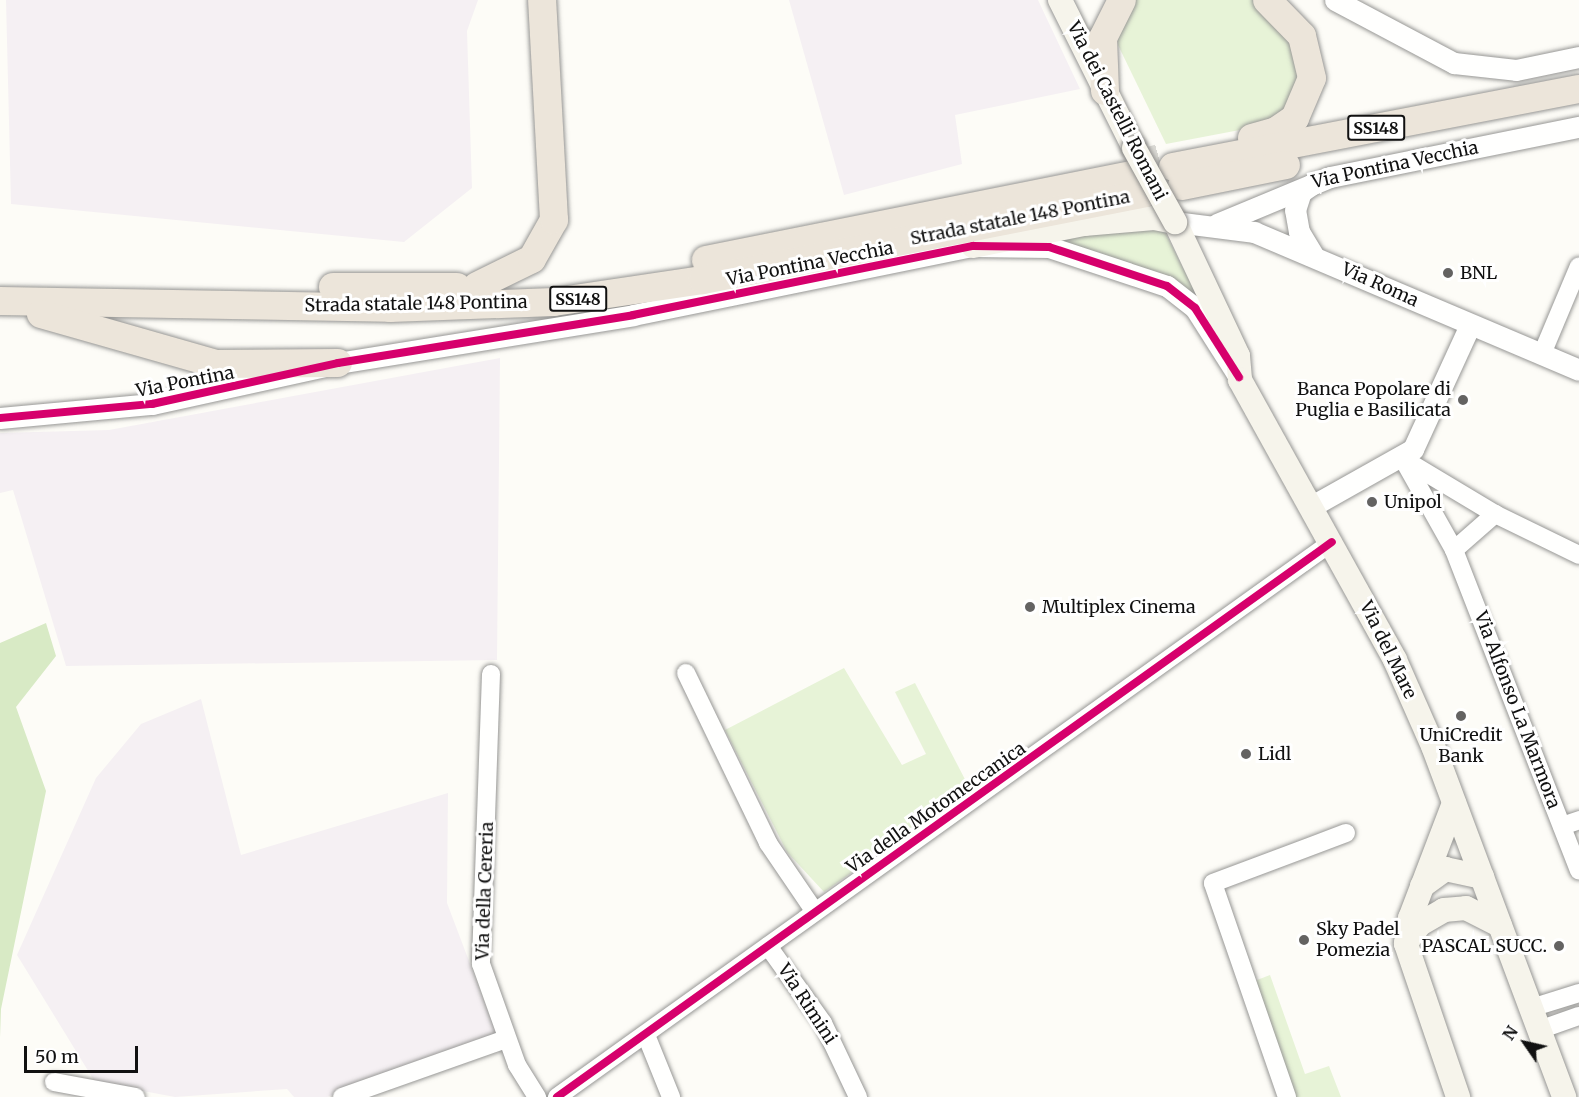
<!DOCTYPE html>
<style>
body{margin:0}
#map{position:relative;width:1579px;height:1097px;overflow:hidden;background:#fdfcf7;font-family:Merriweather,serif}
div>[style]{position:absolute}
[style*='--x']{left:calc(var(--x)*1px);top:calc(var(--y)*1px);width:calc(var(--w)*1px);rotate:calc(var(--a)*1deg)}
.industrial>*{inset:0;background:#f5f0f3}
.green>*{inset:0;background:#e7f3d7}
.forest>*{inset:0;background:#d8eac5}
.trunk-tunnel>*{height:28px;margin-top:-14px;transform-origin:0;background:repeating-linear-gradient(90deg,#dad9d4 0 28px,transparent 0 42px)}
.roads{filter:drop-shadow(0 0 2px #979795) drop-shadow(0 0 2px #979795)}
.minor>*{height:18px;margin:-9px;padding:0 9px;transform-origin:9px;border-radius:9px;background:#fffffe}
.tertiary>*{height:21px;margin:-10.5px;padding:0 10.5px;transform-origin:10.5px;border-radius:10.5px;background:#fffffe}
.secondary>*{height:24px;margin:-12px;padding:0 12px;transform-origin:12px;border-radius:12px;background:#f6f4eb}
.trunk>*{height:28px;margin:-14px;padding:0 14px;transform-origin:14px;border-radius:14px;background:#ece5da}
.bridges{filter:drop-shadow(0 0 2px #8e8d8b) drop-shadow(0 0 2px #8e8d8b)}
.secondary-bridge>*{height:24px;margin:-12px;padding:0 12px;transform-origin:12px;border-radius:12px;background:#f6f4eb}
.cycleway>*{height:8px;margin:-4px;padding:0 4px;transform-origin:4px;border-radius:4px;background:#d6006c}
.dots>*{width:16px;height:16px;translate:-50% -50%;box-sizing:border-box;border:3px solid #fff;border-radius:50%}
span{translate:-50% -50%;white-space:nowrap;text-align:center;line-height:1.15;-webkit-text-stroke:6px #fff;paint-order:stroke}
.shield-label span{padding:2px 4px;background:#fff;border:2px solid;border-radius:4px;-webkit-text-stroke-width:0}
.shield-label{font-size:16px;color:#111;font-weight:700}
.street-label{font-size:18px;color:#111}
.poi-label{font-size:18px;color:#111}
.left{translate:0 -50%;text-align:left}
.right{translate:-100% -50%;text-align:right}
.north{position:absolute;left:1495px;top:1013px;width:60px;height:60px;-webkit-text-stroke:4px #fff;paint-order:stroke;rotate:304deg;font-size:16px;font-weight:700;line-height:24px;text-align:center;color:#111}
.north::after{content:'';display:block;margin:auto;width:21px;height:27px;background:#111;clip-path:polygon(50% 0,100% 100%,50% 72%,0 100%)}
.scale{position:absolute;left:24px;top:1046px;width:114px;height:27px;box-sizing:border-box;border:3px solid #111;border-top:0;padding-left:8px;font-size:18px;line-height:21px;white-space:nowrap;color:#111;-webkit-text-stroke:4px #fff;paint-order:stroke}
</style>
<div id="map">
<div class="industrial">
<i style="clip-path:polygon(6px 0,478px 0,467px 31px,472px 188px,404px 242px,11px 204px)"></i>
<i style="clip-path:polygon(789px 0,1038px 0,1080px 89px,955px 115px,962px 164px,844px 195px)"></i>
<i style="clip-path:polygon(500px 358px,497px 660px,66px 666px,13px 490px,0 493px,0 433px,109px 430px)"></i>
<i style="clip-path:polygon(201px 699px,241px 855px,448px 793px,447px 903px,497px 1035px,327px 1097px,294px 1097px,287px 1089px,175px 1097px,95px 1082px,17px 955px,96px 778px,141px 724px)"></i>
</div>
<div class="green">
<i style="clip-path:polygon(1133px 0,1256px 0,1285px 20px,1304px 71px,1284px 113px,1245px 129px,1166px 144px,1118px 45px,1117px 34px)"></i>
<i style="clip-path:polygon(1081px 230px,1164px 230px,1200px 302px,1037px 236px)"></i>
<i style="clip-path:polygon(844px 668px,902px 765px,926px 754px,895px 692px,915px 683px,970px 789px,824px 892px,787px 852px,725px 730px)"></i>
<i style="clip-path:polygon(1270px 975px,1305px 1074px,1329px 1066px,1341px 1097px,1294px 1097px,1252px 982px)"></i>
</div>
<div class="forest">
<i style="clip-path:polygon(46px 623px,56px 656px,16px 707px,46px 791px,1px 1009px,0 1038px,0 643px)"></i>
</div>
<div class="trunk-tunnel">
<i style="--x:1132;--y:166;--w:37;--a:-16"></i>
</div>
<div class="roads">
<div class="minor">
<i style="--x:1542;--y:354;--w:95;--a:-67.2"></i>
<i style="--x:1403;--y:459;--w:104;--a:60.7"></i>
<i style="--x:1454;--y:550;--w:344;--a:68.7"></i>
<i style="--x:1405;--y:460;--w:105;--a:31"></i>
<i style="--x:1495;--y:514;--w:93;--a:26"></i>
<i style="--x:1454;--y:550;--w:55;--a:-41.3"></i>
<i style="--x:686;--y:673;--w:189;--a:64.2"></i>
<i style="--x:768;--y:843;--w:83;--a:55.7"></i>
<i style="--x:491;--y:674;--w:290;--a:92"></i>
<i style="--x:481;--y:964;--w:107;--a:70.4"></i>
<i style="--x:517;--y:1065;--w:38;--a:58"></i>
<i style="--x:1562;--y:826;--w:18;--a:-19"></i>
<i style="--x:768;--y:946;--w:95;--a:54.5"></i>
<i style="--x:823;--y:1023;--w:82;--a:64.7"></i>
<i style="--x:1531;--y:1008;--w:50;--a:-17.4"></i>
<i style="--x:1539;--y:1030;--w:42;--a:-19.3"></i>
<i style="--x:646;--y:1035;--w:67;--a:68"></i>
<i style="--x:54;--y:1082;--w:83;--a:10.4"></i>
<i style="--x:342;--y:1097;--w:174;--a:-19.5"></i>
<i style="--x:557;--y:1097;--w:953;--a:-35.61"></i>
<i style="--x:1287;--y:1097;--w:226;--a:-109.1"></i>
<i style="--x:1213;--y:883;--w:142;--a:-20.6"></i>
</div>
<div class="tertiary">
<i style="--x:1335;--y:0;--w:135;--a:27.9"></i>
<i style="--x:1454;--y:63;--w:62;--a:6.4"></i>
<i style="--x:1516;--y:70;--w:64;--a:-11.7"></i>
<i style="--x:1175;--y:222;--w:80;--a:7.2"></i>
<i style="--x:1254;--y:232;--w:353;--a:23"></i>
<i style="--x:1217;--y:224;--w:122;--a:-22.6"></i>
<i style="--x:1330;--y:177;--w:254;--a:-11.4"></i>
<i style="--x:1313;--y:255;--w:27;--a:-121"></i>
<i style="--x:1299;--y:232;--w:22;--a:-100"></i>
<i style="--x:1295;--y:210;--w:19;--a:-72"></i>
<i style="--x:1301;--y:192;--w:16;--a:-35"></i>
<i style="--x:0;--y:418;--w:153;--a:-5.3"></i>
<i style="--x:152;--y:404;--w:190;--a:-12.4"></i>
<i style="--x:338;--y:363;--w:299;--a:-9.2"></i>
<i style="--x:633;--y:315;--w:347;--a:-11.5"></i>
<i style="--x:973;--y:246;--w:76;--a:0.8"></i>
<i style="--x:1049;--y:247;--w:124;--a:18.3"></i>
<i style="--x:1167;--y:286;--w:36;--a:38"></i>
<i style="--x:1195;--y:308;--w:82;--a:57.5"></i>
<i style="--x:1312;--y:506;--w:116;--a:-29.4"></i>
<i style="--x:1413;--y:449;--w:136;--a:-65.3"></i>
</div>
<div class="secondary">
<i style="--x:1060;--y:0;--w:165;--a:63.4"></i>
<i style="--x:973;--y:246;--w:113;--a:-11.2"></i>
<i style="--x:1084;--y:224;--w:70;--a:-4.9"></i>
<i style="--x:1154;--y:218;--w:21;--a:11"></i>
<i style="--x:1175;--y:222;--w:148;--a:64.8"></i>
<i style="--x:1238;--y:356;--w:24;--a:85"></i>
<i style="--x:1240;--y:380;--w:320;--a:61"></i>
<i style="--x:1395;--y:660;--w:94;--a:66.2"></i>
<i style="--x:1433;--y:746;--w:375;--a:69.5"></i>
<i style="--x:1454;--y:803;--w:123;--a:110.9"></i>
<i style="--x:1410;--y:918;--w:26;--a:99"></i>
<i style="--x:1406;--y:944;--w:162;--a:71.2"></i>
<i style="--x:1422;--y:886;--w:29;--a:-36"></i>
<i style="--x:1445;--y:869;--w:38;--a:12"></i>
<i style="--x:1406;--y:943;--w:24;--a:-54"></i>
<i style="--x:1420;--y:924;--w:28;--a:-30"></i>
<i style="--x:1444;--y:910;--w:22;--a:-5"></i>
<i style="--x:1466;--y:908;--w:38;--a:27"></i>
</div>
<div class="trunk">
<i style="--x:1105;--y:91;--w:53;--a:-92.2"></i>
<i style="--x:1103;--y:38;--w:42;--a:-63.4"></i>
<i style="--x:1252;--y:138;--w:25;--a:-16"></i>
<i style="--x:1276;--y:131;--w:23;--a:-34"></i>
<i style="--x:1295;--y:118;--w:43;--a:-67"></i>
<i style="--x:1312;--y:78;--w:43;--a:-103.4"></i>
<i style="--x:1302;--y:36;--w:50;--a:-134.2"></i>
<i style="--x:1173;--y:167;--w:413;--a:-10.9"></i>
<i style="--x:1182;--y:186;--w:106;--a:-11.4"></i>
<i style="--x:706;--y:260;--w:439;--a:-11.3"></i>
<i style="--x:477;--y:286;--w:61;--a:-26.1"></i>
<i style="--x:532;--y:259;--w:45;--a:-60.6"></i>
<i style="--x:554;--y:220;--w:220;--a:-93.1"></i>
<i style="--x:333;--y:287;--w:124;--a:0"></i>
<i style="--x:0;--y:301;--w:390;--a:1"></i>
<i style="--x:390;--y:308;--w:164;--a:-2.1"></i>
<i style="--x:554;--y:302;--w:151;--a:-8.4"></i>
<i style="--x:703;--y:280;--w:451;--a:-11.1"></i>
<i style="--x:41;--y:314;--w:182;--a:15.9"></i>
<i style="--x:216;--y:364;--w:122;--a:-0.5"></i>
</div>
</div>
<div class="bridges">
<div class="secondary-bridge">
<i style="--x:1134;--y:148;--w:85;--a:61"></i>
</div>
</div>
<div class="cycleway">
<i style="--x:0;--y:418;--w:153;--a:-5.3"></i>
<i style="--x:152;--y:404;--w:190;--a:-12.4"></i>
<i style="--x:338;--y:363;--w:299;--a:-9.2"></i>
<i style="--x:633;--y:315;--w:347;--a:-11.5"></i>
<i style="--x:973;--y:246;--w:76;--a:0.8"></i>
<i style="--x:1049;--y:247;--w:124;--a:18.3"></i>
<i style="--x:1167;--y:286;--w:36;--a:38"></i>
<i style="--x:1195;--y:308;--w:82;--a:57.5"></i>
<i style="--x:557;--y:1097;--w:953;--a:-35.61"></i>
</div>
<div class="dots">
<i style="left:1448px;top:273px;background:#646362"></i>
<i style="left:1463px;top:400px;background:#646362"></i>
<i style="left:1372px;top:502px;background:#646362"></i>
<i style="left:1030px;top:607px;background:#646362"></i>
<i style="left:1461px;top:716px;background:#646362"></i>
<i style="left:1246px;top:754px;background:#646362"></i>
<i style="left:1304px;top:940px;background:#646362"></i>
<i style="left:1559px;top:946px;background:#646362"></i>
</div>
<div class="shield-label">
<span style="left:1376px;top:128px">SS148</span>
<span style="left:578px;top:299px">SS148</span>
</div>
<div class="street-label">
<span style="left:1117px;top:111px;rotate:63deg">Via dei Castelli Romani</span>
<span style="left:1395px;top:165px;rotate:-12deg">Via Pontina Vecchia</span>
<span style="left:1020px;top:218px;rotate:-11deg">Strada statale 148 Pontina</span>
<span style="left:810px;top:264px;rotate:-11deg">Via Pontina Vecchia</span>
<span style="left:1380px;top:285px;rotate:24deg">Via Roma</span>
<span style="left:416px;top:304px;rotate:-1deg">Strada statale 148 Pontina</span>
<span style="left:185px;top:382px;rotate:-11deg">Via Pontina</span>
<span style="left:1388px;top:650px;rotate:64deg">Via del Mare</span>
<span style="left:1517px;top:710px;rotate:69deg">Via Alfonso La Marmora</span>
<span style="left:936px;top:808px;rotate:-35deg">Via della Motomeccanica</span>
<span style="left:485px;top:891px;rotate:-88deg">Via della Cereria</span>
<span style="left:807px;top:1004px;rotate:57deg">Via Rimini</span>
</div>
<div class="poi-label">
<span class="left" style="left:1460px;top:273px">BNL</span>
<span class="right" style="left:1451px;top:400px">Banca Popolare di<br>Puglia e Basilicata</span>
<span class="left" style="left:1384px;top:502px">Unipol</span>
<span class="left" style="left:1042px;top:607px">Multiplex Cinema</span>
<span style="left:1461px;top:746px">UniCredit<br>Bank</span>
<span class="left" style="left:1258px;top:754px">Lidl</span>
<span class="left" style="left:1316px;top:940px">Sky Padel<br>Pomezia</span>
<span class="right" style="left:1547px;top:946px">PASCAL SUCC.</span>
</div>
<div class="north">N</div>
<div class="scale">50 m</div>
</div>
